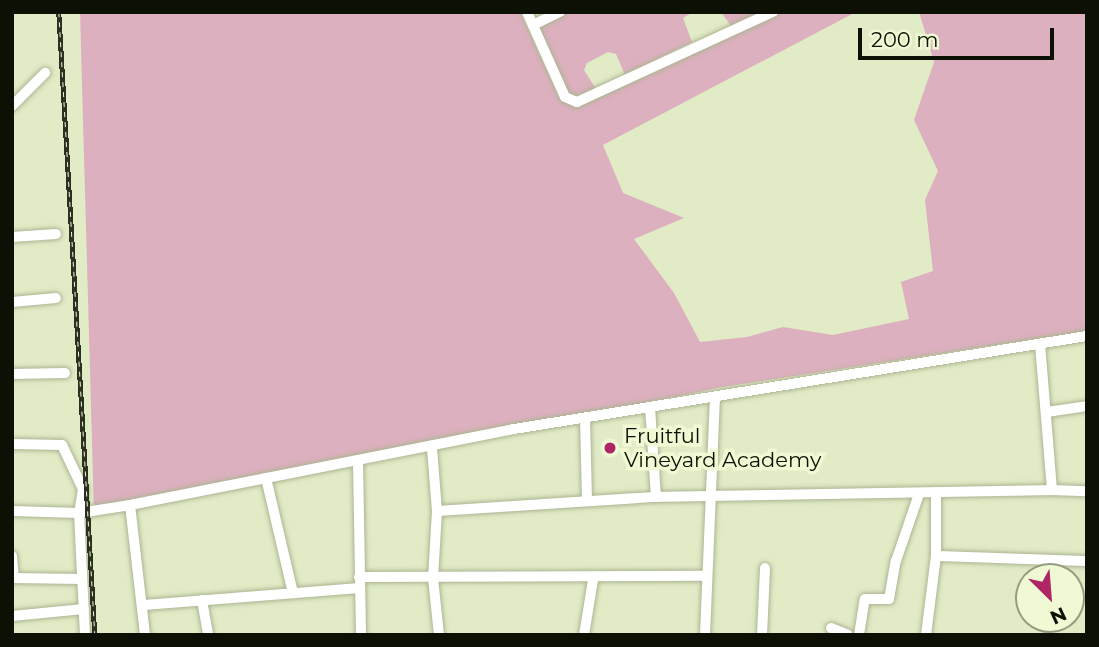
<!DOCTYPE html>
<style>
body{margin:0}
#map{position:relative;width:1099px;height:647px;overflow:hidden;background:#e1ebc6;font-family:Montserrat,sans-serif}
div>[style]{position:absolute}
[style*='--x']{left:calc(var(--x)*1px);top:calc(var(--y)*1px);width:calc(var(--w)*1px);rotate:calc(var(--a)*1deg)}
.green>*{inset:0;background:#dcb0be}
.roads{filter:drop-shadow(0 0 2px #acb592) drop-shadow(0 0 2px #acb592)}
.minor>*{height:10px;margin:-5px;padding:0 5px;transform-origin:5px;border-radius:5px;background:#fff}
.rail>*{height:4.5px;margin-top:-2.25px;transform-origin:0;background:repeating-linear-gradient(90deg,#eff9d3 0 5px,#2c3021 0 10px);box-sizing:border-box;border-block:2px solid #2c3021}
.dots>*{width:19px;height:19px;translate:-50% -50%;box-sizing:border-box;border:4px solid #eff9d3;border-radius:50%}
span{translate:-50% -50%;white-space:nowrap;text-align:center;line-height:1.15;-webkit-text-stroke:7px #eff9d3;paint-order:stroke}
.poi-label{font-size:21px;color:#0d1004}
.left{translate:0 -50%;text-align:left}
.frame{position:absolute;inset:0;border:14px solid #0d1004;pointer-events:none}
.north{position:absolute;left:1015px;top:563px;width:70px;height:70px;box-sizing:border-box;background:#eff9d3;border:2px solid #959c80;border-radius:50%;rotate:155deg;font-size:19px;font-weight:700;line-height:28px;text-align:center;color:#0d1004}
.north::after{content:'';display:block;margin:auto;width:24px;height:32px;background:#af2667;clip-path:polygon(50% 0,100% 100%,50% 72%,0 100%)}
.scale{position:absolute;left:858px;top:28px;width:196px;height:32px;box-sizing:border-box;border:4px solid #0d1004;border-top:0;padding-left:9px;font-size:21px;line-height:24px;white-space:nowrap;color:#0d1004;-webkit-text-stroke:5px #eff9d3;paint-order:stroke}
</style>
<div id="map">
<div class="green">
<i style="clip-path:polygon(80px 12px,520px 12px,560px 99px,579px 106px,779px 12px,856px 12px,603px 145px,623px 193px,684px 218px,634px 239px,674px 293px,700px 342px,747px 337px,783px 327px,833px 335px,909px 319px,901px 282px,933px 271px,925px 200px,938px 171px,914px 120px,934px 62px,919px 12px,1087px 12px,1087px 331px,723px 387px,94px 515px)"></i>
<i style="clip-path:polygon(565px 12px,693px 12px,683px 18px,692px 42px,625px 75px,616px 54px,608px 52px,587px 63px,584px 70px,596px 89px,577px 97px,568px 92px,536px 28px)"></i>
<i style="clip-path:polygon(721px 12px,762px 12px,731px 26px)"></i>
</div>
<div class="roads">
<div class="minor">
<i style="--x:527;--y:12;--w:93;--a:65.9"></i>
<i style="--x:565;--y:97;--w:13;--a:23"></i>
<i style="--x:577;--y:102;--w:216;--a:-24.7"></i>
<i style="--x:533;--y:25;--w:30;--a:-26"></i>
<i style="--x:12;--y:106;--w:47;--a:-45"></i>
<i style="--x:12;--y:237;--w:44;--a:-3.9"></i>
<i style="--x:12;--y:302;--w:44;--a:-5.2"></i>
<i style="--x:12;--y:374;--w:53;--a:-1.1"></i>
<i style="--x:650;--y:407;--w:90;--a:86.2"></i>
<i style="--x:1047;--y:412;--w:40;--a:-8.5"></i>
<i style="--x:585;--y:418;--w:83;--a:88.6"></i>
<i style="--x:12;--y:444;--w:50;--a:1.1"></i>
<i style="--x:62;--y:445;--w:49;--a:64.5"></i>
<i style="--x:83;--y:489;--w:24;--a:99"></i>
<i style="--x:79;--y:513;--w:122;--a:87.2"></i>
<i style="--x:432;--y:448;--w:63;--a:85.5"></i>
<i style="--x:437;--y:511;--w:67;--a:93.4"></i>
<i style="--x:433;--y:578;--w:57;--a:84"></i>
<i style="--x:358;--y:461;--w:174;--a:89"></i>
<i style="--x:266;--y:478;--w:118;--a:76.8"></i>
<i style="--x:1052;--y:490;--w:35;--a:2"></i>
<i style="--x:130;--y:505;--w:131;--a:83.4"></i>
<i style="--x:12;--y:511;--w:67;--a:1.7"></i>
<i style="--x:79;--y:513;--w:52;--a:-8.9"></i>
<i style="--x:130;--y:505;--w:391;--a:-11.2"></i>
<i style="--x:514;--y:429;--w:580;--a:-9.22"></i>
<i style="--x:437;--y:511;--w:219;--a:-3.7"></i>
<i style="--x:656;--y:497;--w:396;--a:-1"></i>
<i style="--x:1052;--y:490;--w:146;--a:-94.7"></i>
<i style="--x:12;--y:556;--w:22;--a:85"></i>
<i style="--x:936;--y:556;--w:151;--a:1.9"></i>
<i style="--x:359;--y:577;--w:348;--a:-0.2"></i>
<i style="--x:12;--y:578;--w:70;--a:0.8"></i>
<i style="--x:202;--y:600;--w:36;--a:80"></i>
<i style="--x:144;--y:605;--w:216;--a:-4.5"></i>
<i style="--x:12;--y:616;--w:72;--a:-5.6"></i>
<i style="--x:831;--y:628;--w:18;--a:22"></i>
<i style="--x:584;--y:635;--w:56;--a:-80.7"></i>
<i style="--x:705;--y:635;--w:237;--a:-87.6"></i>
<i style="--x:762;--y:635;--w:67;--a:-87.4"></i>
<i style="--x:859;--y:635;--w:36;--a:-81"></i>
<i style="--x:865;--y:599;--w:24;--a:0"></i>
<i style="--x:889;--y:599;--w:39;--a:-80"></i>
<i style="--x:896;--y:561;--w:71;--a:-71.1"></i>
<i style="--x:926;--y:635;--w:80;--a:-82.8"></i>
<i style="--x:936;--y:556;--w:63;--a:-90"></i>
</div>
</div>
<div class="rail">
<i style="--x:59;--y:12;--w:624;--a:86.69"></i>
</div>
<div class="dots">
<i style="left:610px;top:448px;background:#af2667"></i>
</div>
<div class="poi-label">
<span class="left" style="left:624px;top:448px">Fruitful<br>Vineyard Academy</span>
</div>
<div class="frame"></div>
<div class="north">N</div>
<div class="scale">200 m</div>
</div>
